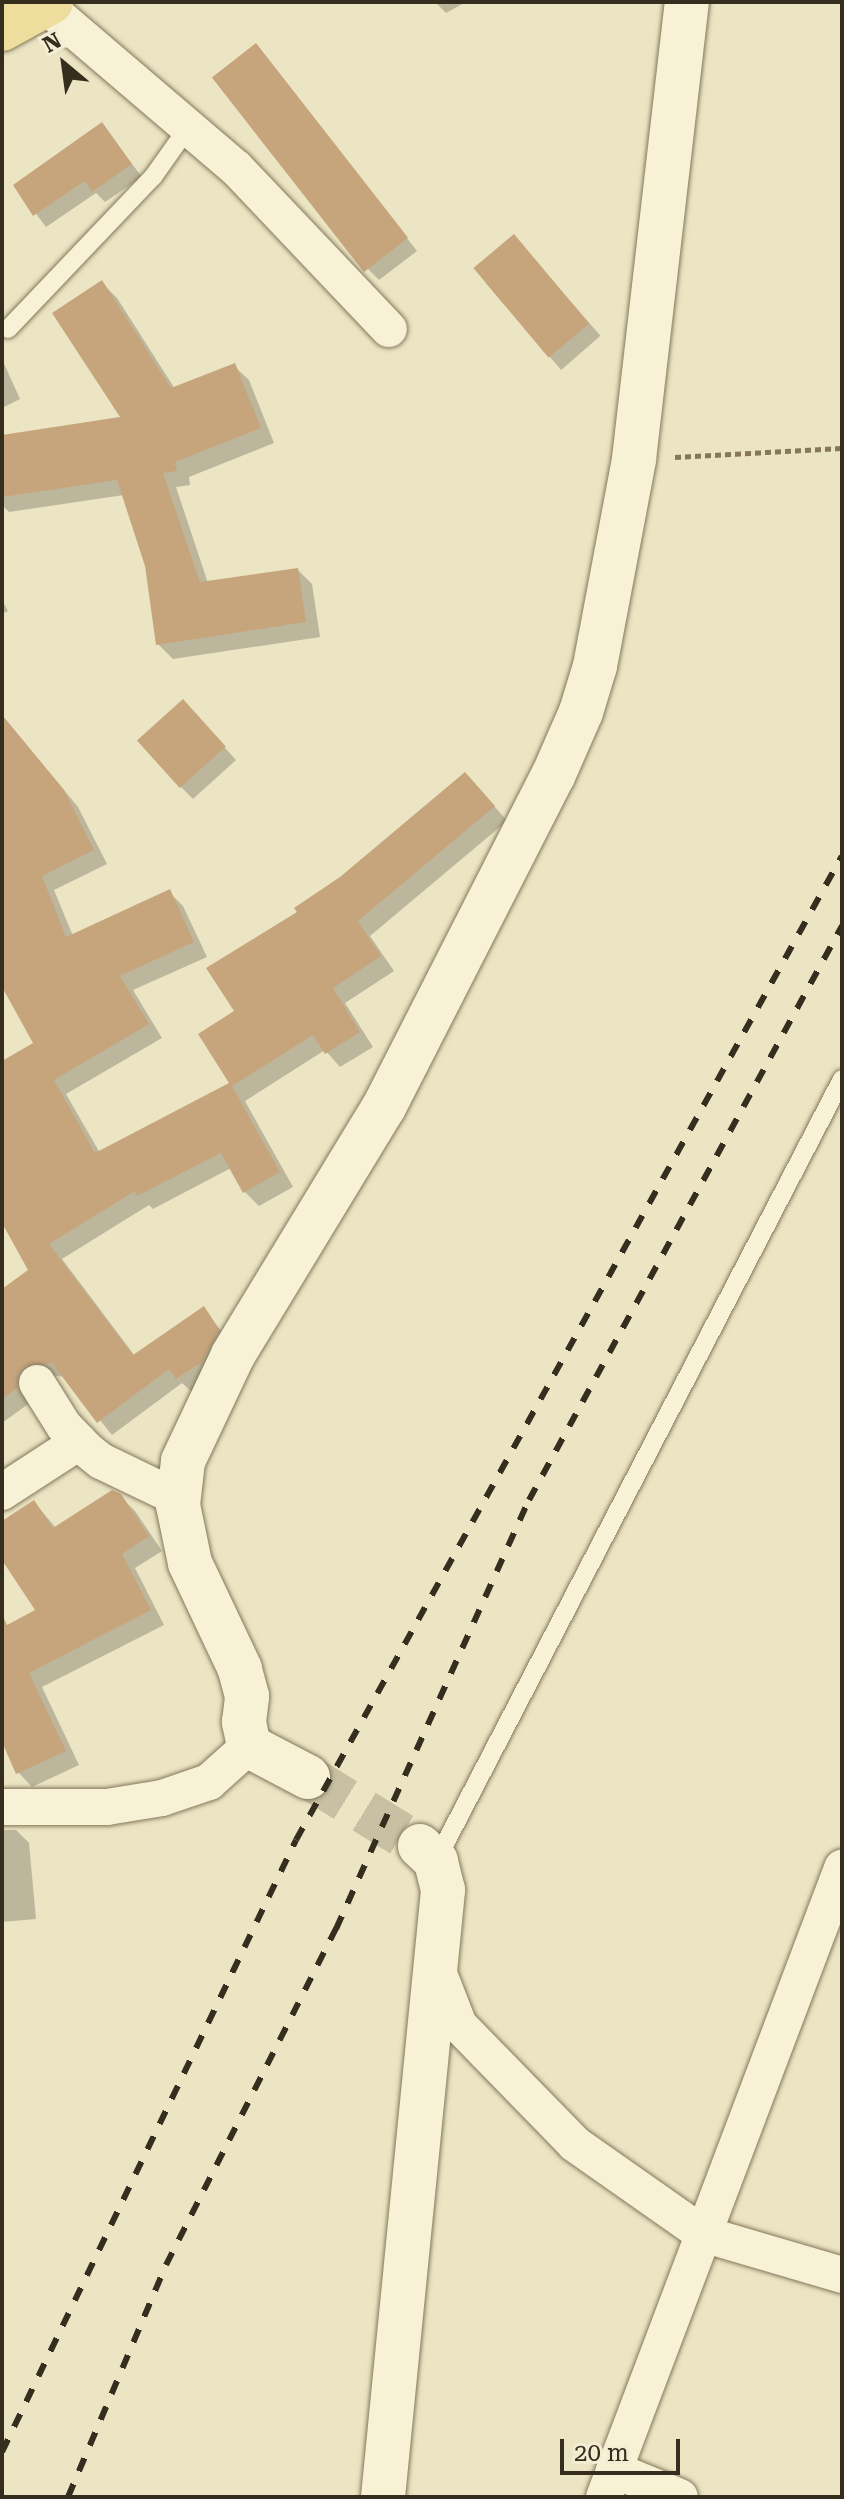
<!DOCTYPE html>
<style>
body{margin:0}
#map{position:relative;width:844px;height:2499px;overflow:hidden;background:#ebe5c4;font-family:"Roboto Serif",serif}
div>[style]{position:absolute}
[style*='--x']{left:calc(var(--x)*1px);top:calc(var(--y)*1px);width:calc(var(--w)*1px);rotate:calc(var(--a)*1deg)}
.shadow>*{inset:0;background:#0003;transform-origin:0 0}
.building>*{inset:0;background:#c7a57c;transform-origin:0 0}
.tertiary-tunnel>*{height:44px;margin-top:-22px;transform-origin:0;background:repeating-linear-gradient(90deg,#c7c0a3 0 44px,transparent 0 66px)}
.path>*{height:5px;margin-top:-2.5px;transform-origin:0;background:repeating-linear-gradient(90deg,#85775b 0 6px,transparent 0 10px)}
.roads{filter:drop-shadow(0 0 2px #85775b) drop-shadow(0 0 2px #85775b)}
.service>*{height:18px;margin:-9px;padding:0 9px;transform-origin:9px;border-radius:9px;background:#f7f1d6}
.minor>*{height:36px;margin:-18px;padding:0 18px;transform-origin:18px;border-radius:18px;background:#f7f1d6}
.tertiary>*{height:44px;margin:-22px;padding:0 22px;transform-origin:22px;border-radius:22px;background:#f7f1d6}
.primary>*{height:44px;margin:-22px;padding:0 22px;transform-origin:22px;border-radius:22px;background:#edde9d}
.rail>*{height:6px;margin-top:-3px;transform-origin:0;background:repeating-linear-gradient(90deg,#352d1e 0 14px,transparent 0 28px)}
span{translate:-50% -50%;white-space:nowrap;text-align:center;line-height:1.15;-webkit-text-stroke:6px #f3eed3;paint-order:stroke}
.frame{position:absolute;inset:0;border:4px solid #352d1e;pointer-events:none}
.north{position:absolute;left:24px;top:24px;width:80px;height:80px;-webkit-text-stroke:6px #f3eed3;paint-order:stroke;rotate:331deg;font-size:22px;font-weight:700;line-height:32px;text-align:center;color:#352d1e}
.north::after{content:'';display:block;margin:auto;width:28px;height:36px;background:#352d1e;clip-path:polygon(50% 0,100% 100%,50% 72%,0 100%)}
.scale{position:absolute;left:560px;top:2439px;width:120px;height:36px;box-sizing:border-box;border:4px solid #352d1e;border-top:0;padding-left:10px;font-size:24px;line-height:28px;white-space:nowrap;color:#352d1e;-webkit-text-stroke:6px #f3eed3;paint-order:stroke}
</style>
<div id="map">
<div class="shadow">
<i style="clip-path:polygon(435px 2px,466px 2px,446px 13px)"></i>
<i style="clip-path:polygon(256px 46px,417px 251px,379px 280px,368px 269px)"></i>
<i style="clip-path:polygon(102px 125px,142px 177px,105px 202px,96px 193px,46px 227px,15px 186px)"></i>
<i style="left:525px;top:249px;width:115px;height:52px;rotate:49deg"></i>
<i style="clip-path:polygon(102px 283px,117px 298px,175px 389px,234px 366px,249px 380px,274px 443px,189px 477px,190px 485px,176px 487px,208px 583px,298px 570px,312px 584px,320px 637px,173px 659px,158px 644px,147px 566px,124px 495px,9px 512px,2px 505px,2px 437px,123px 419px)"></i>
<i style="clip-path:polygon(2px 359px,20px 399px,2px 408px)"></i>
<i style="clip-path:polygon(2px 600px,8px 611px,2px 614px)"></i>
<i style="clip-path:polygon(194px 714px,236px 760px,193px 799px,181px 787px)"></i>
<i style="clip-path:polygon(2px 715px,78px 807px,107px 864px,54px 890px,73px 936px,169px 892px,183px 906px,207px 957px,133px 990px,162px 1038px,66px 1094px,100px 1153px,232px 1084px,236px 1011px,300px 912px,479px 788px,507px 821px,370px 936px,394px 971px,345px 1003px,373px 1047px,340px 1067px,325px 1050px,245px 1101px,293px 1187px,259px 1206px,245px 1192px,231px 1168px,153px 1209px,149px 1205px,62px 1259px,135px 1356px,204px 1309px,232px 1345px,192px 1392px,182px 1383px,112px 1435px,65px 1377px,50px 1375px,31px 1402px,2px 1423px,2px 1292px,31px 1271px,2px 1219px,2px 1063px,36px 1044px,2px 983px)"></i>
<i style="clip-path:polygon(120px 1496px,135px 1511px,162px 1551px,135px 1568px,164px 1625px,42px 1687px,79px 1765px,32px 1787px,18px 1772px,2px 1737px,2px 1629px,38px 1611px,2px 1556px,2px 1523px,34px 1502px,56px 1528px)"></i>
<i style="clip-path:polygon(2px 1830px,16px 1830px,29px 1843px,36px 1919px,2px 1922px)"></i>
</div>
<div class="building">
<i style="left:256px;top:43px;width:247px;height:56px;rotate:52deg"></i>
<i style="clip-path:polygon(102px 122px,132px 164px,92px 192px,85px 181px,33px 216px,13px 185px)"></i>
<i style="left:514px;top:234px;width:117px;height:53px;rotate:50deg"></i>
<i style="clip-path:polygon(102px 280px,171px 388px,235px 363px,261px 428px,175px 462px,177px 471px,163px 473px,200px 582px,298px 568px,306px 622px,156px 645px,145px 566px,117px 480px,2px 497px,2px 435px,120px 417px,52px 313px)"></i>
<i style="left:183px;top:699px;width:64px;height:62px;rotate:48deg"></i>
<i style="clip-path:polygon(2px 715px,64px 790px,94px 850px,42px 876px,66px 937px,170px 889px,194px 942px,120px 976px,149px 1024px,54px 1080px,95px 1153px,229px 1083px,198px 1034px,234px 1011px,206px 968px,297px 912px,294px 908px,340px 877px,465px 772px,495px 806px,358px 921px,381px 956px,333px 988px,360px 1032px,325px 1054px,313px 1035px,232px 1086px,280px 1172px,243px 1193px,221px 1153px,137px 1196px,135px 1191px,49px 1244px,133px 1355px,204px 1306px,219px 1329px,202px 1362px,176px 1379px,169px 1369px,97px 1423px,52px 1363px,25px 1366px,18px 1374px,17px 1388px,2px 1399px,2px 1289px,28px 1270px,2px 1223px,2px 1061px,33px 1043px,2px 987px)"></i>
<i style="clip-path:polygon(112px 1490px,121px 1494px,149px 1536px,122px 1554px,151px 1610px,29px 1673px,66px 1751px,16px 1774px,2px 1742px,2px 1614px,7px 1625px,35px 1610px,2px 1560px,2px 1521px,34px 1500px,53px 1528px)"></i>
</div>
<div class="tertiary-tunnel">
<i style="--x:308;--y:1777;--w:132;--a:31.6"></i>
</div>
<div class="path">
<i style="--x:675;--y:457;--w:167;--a:-3.1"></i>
</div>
<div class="roads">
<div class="service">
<i style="--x:8;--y:329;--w:210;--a:-46.4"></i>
<i style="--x:153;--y:177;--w:62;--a:-54.8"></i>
<i style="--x:436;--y:1861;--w:881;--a:-62.56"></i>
</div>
<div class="minor">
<i style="--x:45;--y:5;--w:251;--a:40.5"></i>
<i style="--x:236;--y:168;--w:222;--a:46.5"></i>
<i style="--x:37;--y:1383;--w:51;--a:57.9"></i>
<i style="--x:64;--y:1426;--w:32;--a:46"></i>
<i style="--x:86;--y:1449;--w:19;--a:39"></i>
<i style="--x:101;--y:1461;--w:85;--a:25.7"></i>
<i style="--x:2;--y:1492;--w:92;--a:-33"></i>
<i style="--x:2;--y:1807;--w:105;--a:0"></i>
<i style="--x:107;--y:1807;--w:56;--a:-9.3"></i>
<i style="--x:162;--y:1798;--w:50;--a:-18.8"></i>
<i style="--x:209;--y:1782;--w:54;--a:-42"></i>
<i style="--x:436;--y:1966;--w:63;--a:68.7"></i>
<i style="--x:459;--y:2025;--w:166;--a:45.7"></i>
<i style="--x:575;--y:2144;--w:156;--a:35.1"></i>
<i style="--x:703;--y:2234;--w:145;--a:16.4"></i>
<i style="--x:614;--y:2470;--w:71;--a:22.2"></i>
<i style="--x:604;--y:2497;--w:673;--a:-69.27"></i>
</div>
<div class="tertiary">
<i style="--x:308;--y:1777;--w:67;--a:-152.3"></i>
<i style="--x:249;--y:1746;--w:25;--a:-102"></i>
<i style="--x:244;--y:1722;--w:26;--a:-83"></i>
<i style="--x:247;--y:1696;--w:28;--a:-105"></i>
<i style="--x:240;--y:1669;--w:117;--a:-115.3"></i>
<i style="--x:190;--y:1563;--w:59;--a:-101.7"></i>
<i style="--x:178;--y:1505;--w:44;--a:-83.5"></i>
<i style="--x:183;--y:1461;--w:117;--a:-64.7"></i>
<i style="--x:233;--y:1355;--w:290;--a:-58.7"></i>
<i style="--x:384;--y:1107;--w:372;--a:-63"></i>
<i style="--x:553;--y:776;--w:70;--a:-66.4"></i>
<i style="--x:581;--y:712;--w:48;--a:-73.1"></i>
<i style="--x:595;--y:666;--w:211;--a:-79.3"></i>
<i style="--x:634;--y:459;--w:460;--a:-83.4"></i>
<i style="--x:383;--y:2497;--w:610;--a:-84.35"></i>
<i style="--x:443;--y:1890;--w:30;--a:-104"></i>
<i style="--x:436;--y:1861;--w:22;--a:-137"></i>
</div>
<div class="primary">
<i style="--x:2;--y:29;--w:56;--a:-28.9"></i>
</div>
</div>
<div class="rail">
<i style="--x:2;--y:2452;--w:679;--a:-64.34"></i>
<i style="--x:296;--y:1840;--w:1125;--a:-60.98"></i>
<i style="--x:68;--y:2497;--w:252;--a:-67.1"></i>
<i style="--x:166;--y:2265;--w:377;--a:-63.2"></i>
<i style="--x:336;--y:1929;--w:470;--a:-65.8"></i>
<i style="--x:529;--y:1500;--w:654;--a:-61.4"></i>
</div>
<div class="frame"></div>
<div class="north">N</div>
<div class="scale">20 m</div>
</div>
